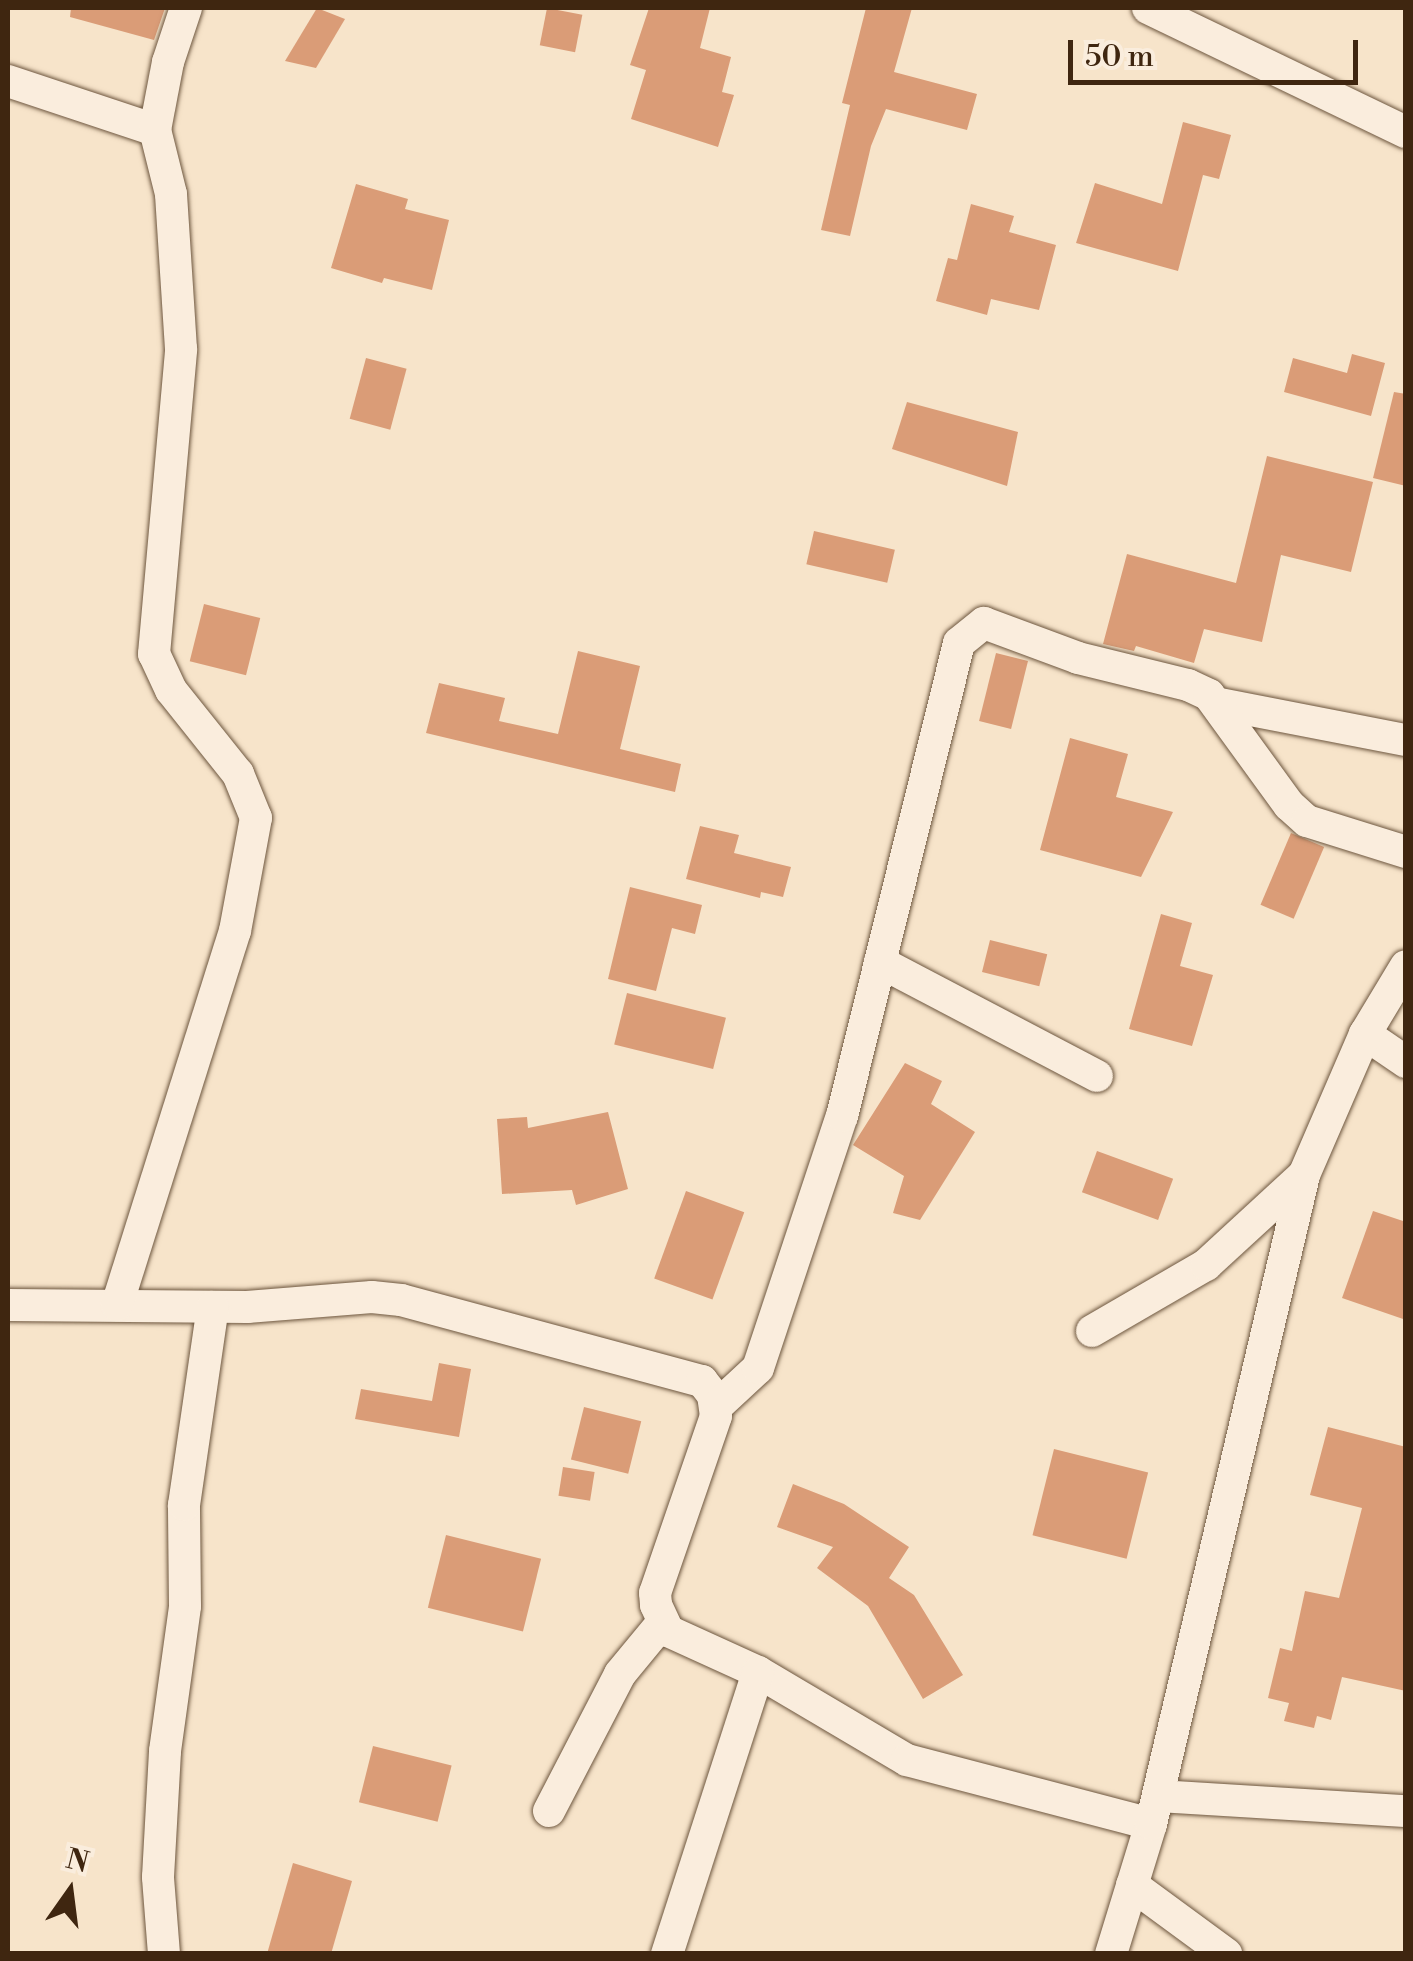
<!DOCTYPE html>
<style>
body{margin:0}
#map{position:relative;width:1413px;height:1961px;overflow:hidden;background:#f7e4ca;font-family:"Libre Bodoni",serif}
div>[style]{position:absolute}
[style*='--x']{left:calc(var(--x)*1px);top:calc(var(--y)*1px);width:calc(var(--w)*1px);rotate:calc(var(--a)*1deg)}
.building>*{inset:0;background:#da9c77;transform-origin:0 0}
.roads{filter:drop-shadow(0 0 2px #6d563e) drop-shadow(0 0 2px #6d563e)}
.minor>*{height:32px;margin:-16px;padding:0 16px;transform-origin:16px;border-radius:16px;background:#faeddd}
span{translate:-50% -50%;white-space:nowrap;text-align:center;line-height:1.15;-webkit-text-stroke:8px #faeddd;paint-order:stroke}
.frame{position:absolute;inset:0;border:10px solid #3f2610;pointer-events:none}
.north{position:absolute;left:20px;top:1841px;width:100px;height:100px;-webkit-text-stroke:8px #faeddd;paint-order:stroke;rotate:14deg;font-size:28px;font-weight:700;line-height:40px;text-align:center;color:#3f2610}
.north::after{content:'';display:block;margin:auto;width:35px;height:45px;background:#3f2610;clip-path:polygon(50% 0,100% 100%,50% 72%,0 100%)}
.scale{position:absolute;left:1068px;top:40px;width:290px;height:45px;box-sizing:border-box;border:5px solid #3f2610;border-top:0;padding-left:12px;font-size:30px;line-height:35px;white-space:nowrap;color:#3f2610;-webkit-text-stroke:8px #faeddd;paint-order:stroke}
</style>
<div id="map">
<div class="building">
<i style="clip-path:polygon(71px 8px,165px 8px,154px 40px,70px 17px)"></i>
<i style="clip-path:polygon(317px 8px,345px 19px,316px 68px,285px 61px)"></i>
<i style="left:547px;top:8px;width:36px;height:38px;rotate:11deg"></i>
<i style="clip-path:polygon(649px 8px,710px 8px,700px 48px,731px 57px,722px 92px,734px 95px,718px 147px,631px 119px,646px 70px,630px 65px)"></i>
<i style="clip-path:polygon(866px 8px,912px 8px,894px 72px,977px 94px,967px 130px,886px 109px,871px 146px,850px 236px,821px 230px,850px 105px,842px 103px)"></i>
<i style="clip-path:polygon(1183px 122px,1231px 135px,1219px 179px,1203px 175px,1178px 271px,1076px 243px,1095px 183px,1162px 204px)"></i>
<i style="clip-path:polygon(356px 184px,408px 199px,405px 209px,449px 220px,432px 290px,384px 278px,382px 283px,331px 268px)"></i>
<i style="clip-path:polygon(971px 204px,1014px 216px,1009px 232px,1056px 245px,1039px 310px,991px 299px,987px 315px,936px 301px,948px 258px,957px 260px)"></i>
<i style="clip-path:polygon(1352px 354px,1385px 363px,1371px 416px,1284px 392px,1293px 358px,1347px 373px)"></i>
<i style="left:366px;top:358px;width:42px;height:63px;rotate:15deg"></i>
<i style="clip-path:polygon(1394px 392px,1406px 394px,1406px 486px,1373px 478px)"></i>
<i style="clip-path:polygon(907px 402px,1018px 432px,1007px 486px,892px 449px)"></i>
<i style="clip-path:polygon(1267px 456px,1373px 482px,1351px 572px,1281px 555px,1262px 642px,1204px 629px,1194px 663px,1136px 646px,1134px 651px,1103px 644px,1127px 554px,1236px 583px)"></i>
<i style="left:814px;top:531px;width:83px;height:34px;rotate:13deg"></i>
<i style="left:204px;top:604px;width:58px;height:59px;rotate:14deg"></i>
<i style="clip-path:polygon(578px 651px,640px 666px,620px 749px,681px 764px,675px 792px,426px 733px,439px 683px,505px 698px,499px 721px,558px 734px)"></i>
<i style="left:996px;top:653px;width:33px;height:70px;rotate:14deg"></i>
<i style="clip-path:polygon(1070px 738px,1128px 754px,1116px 797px,1173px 812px,1141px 877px,1040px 850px)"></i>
<i style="clip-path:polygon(700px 826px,739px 835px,734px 853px,791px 867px,783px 897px,761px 892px,760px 898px,686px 879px)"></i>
<i style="left:1291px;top:833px;width:36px;height:78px;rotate:23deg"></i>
<i style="clip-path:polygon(630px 887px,702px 905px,695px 934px,672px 928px,656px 991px,608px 979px)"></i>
<i style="clip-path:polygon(1161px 914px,1192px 923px,1180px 966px,1213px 975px,1192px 1046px,1129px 1029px)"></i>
<i style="left:990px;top:940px;width:59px;height:33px;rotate:14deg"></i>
<i style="left:627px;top:993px;width:102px;height:53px;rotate:14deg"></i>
<i style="clip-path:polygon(905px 1063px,942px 1081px,931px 1104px,975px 1132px,920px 1220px,893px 1213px,904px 1176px,853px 1145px)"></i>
<i style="clip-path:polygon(608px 1112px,628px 1189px,576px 1205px,572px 1190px,502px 1194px,497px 1119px,527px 1117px,528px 1128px)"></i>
<i style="left:1097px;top:1151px;width:81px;height:44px;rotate:20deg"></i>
<i style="left:686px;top:1191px;width:62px;height:93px;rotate:20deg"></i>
<i style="clip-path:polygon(1373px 1211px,1406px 1222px,1406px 1320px,1342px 1298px)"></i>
<i style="clip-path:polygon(439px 1363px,471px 1369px,459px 1437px,355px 1419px,361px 1389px,432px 1401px)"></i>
<i style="left:584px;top:1407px;width:59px;height:54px;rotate:14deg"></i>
<i style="clip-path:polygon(1328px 1427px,1406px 1447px,1406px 1691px,1342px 1677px,1331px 1720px,1317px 1716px,1314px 1728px,1284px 1721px,1289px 1703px,1268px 1698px,1280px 1648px,1292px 1651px,1305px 1591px,1339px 1598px,1362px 1508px,1310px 1495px)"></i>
<i style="left:1054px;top:1449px;width:97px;height:89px;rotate:14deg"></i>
<i style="left:563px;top:1467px;width:32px;height:29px;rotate:9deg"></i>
<i style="clip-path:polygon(793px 1484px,844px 1504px,909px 1547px,889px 1578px,914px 1595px,963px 1675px,923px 1699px,868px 1606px,817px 1568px,833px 1547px,777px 1527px)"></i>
<i style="left:446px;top:1535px;width:98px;height:75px;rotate:14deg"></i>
<i style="left:373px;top:1746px;width:81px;height:58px;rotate:14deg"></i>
<i style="clip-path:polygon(293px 1863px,352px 1881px,331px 1954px,267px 1954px)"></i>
</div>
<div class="roads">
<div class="minor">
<i style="--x:1148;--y:8;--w:286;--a:25.7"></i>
<i style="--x:8;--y:81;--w:155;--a:18.4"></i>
<i style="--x:1220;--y:704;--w:189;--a:11"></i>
<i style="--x:880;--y:962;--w:245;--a:27.7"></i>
<i style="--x:1365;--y:1034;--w:50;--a:34.3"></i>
<i style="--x:8;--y:1305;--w:239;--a:0.5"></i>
<i style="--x:247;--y:1307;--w:125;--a:-4.6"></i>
<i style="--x:372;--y:1297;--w:29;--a:6"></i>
<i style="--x:401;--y:1300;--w:312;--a:15.1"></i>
<i style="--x:702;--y:1381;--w:18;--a:52"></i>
<i style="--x:713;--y:1395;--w:21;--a:82"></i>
<i style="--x:716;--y:1416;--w:187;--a:109"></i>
<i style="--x:655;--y:1593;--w:12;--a:85"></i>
<i style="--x:656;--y:1605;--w:29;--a:65"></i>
<i style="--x:668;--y:1631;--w:99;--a:24.5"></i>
<i style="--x:758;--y:1672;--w:173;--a:30.6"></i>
<i style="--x:907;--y:1760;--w:252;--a:14.7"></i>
<i style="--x:117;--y:1305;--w:392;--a:-72.5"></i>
<i style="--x:235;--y:931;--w:115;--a:-79.5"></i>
<i style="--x:256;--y:818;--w:48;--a:-112.2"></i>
<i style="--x:238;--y:774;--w:107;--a:-128.6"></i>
<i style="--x:171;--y:690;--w:40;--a:-115"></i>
<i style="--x:154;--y:654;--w:306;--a:-84.9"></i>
<i style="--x:181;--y:349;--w:155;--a:-93.7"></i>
<i style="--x:171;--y:194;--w:66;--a:-104"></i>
<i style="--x:155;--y:130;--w:69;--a:-79.2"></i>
<i style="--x:168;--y:62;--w:57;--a:-71.6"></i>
<i style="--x:1092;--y:1331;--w:132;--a:-30.1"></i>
<i style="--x:1206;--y:1265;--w:133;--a:-42.6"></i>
<i style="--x:716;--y:1407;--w:57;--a:-42.9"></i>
<i style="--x:758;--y:1368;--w:266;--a:-71.6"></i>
<i style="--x:842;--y:1116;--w:487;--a:-76.1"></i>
<i style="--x:959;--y:643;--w:32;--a:-39"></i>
<i style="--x:984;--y:623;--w:100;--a:20.4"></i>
<i style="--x:1078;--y:658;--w:113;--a:13.8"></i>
<i style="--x:1188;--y:685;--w:23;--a:25"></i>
<i style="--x:1209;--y:695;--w:136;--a:54"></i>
<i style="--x:1289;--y:805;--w:24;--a:42"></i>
<i style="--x:1307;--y:821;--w:104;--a:17.4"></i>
<i style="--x:1158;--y:1796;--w:248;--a:3.5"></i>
<i style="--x:549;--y:1811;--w:154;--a:-62.6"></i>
<i style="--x:620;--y:1674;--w:66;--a:-50.5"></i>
<i style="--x:1132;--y:1885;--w:117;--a:36.3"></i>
<i style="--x:164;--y:1954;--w:77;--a:-94.5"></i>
<i style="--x:158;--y:1877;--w:126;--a:-86.8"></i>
<i style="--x:165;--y:1751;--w:146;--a:-82.1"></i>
<i style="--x:185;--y:1606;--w:101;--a:-90.6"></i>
<i style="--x:184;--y:1505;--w:200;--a:-81.7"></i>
<i style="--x:667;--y:1954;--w:296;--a:-72.1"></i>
<i style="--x:1111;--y:1954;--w:136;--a:-72.9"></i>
<i style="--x:1151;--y:1824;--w:667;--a:-76.73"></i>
<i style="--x:1304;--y:1175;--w:154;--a:-66.6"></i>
<i style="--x:1365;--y:1034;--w:79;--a:-58.9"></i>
</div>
</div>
<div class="frame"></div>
<div class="north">N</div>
<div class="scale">50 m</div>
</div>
